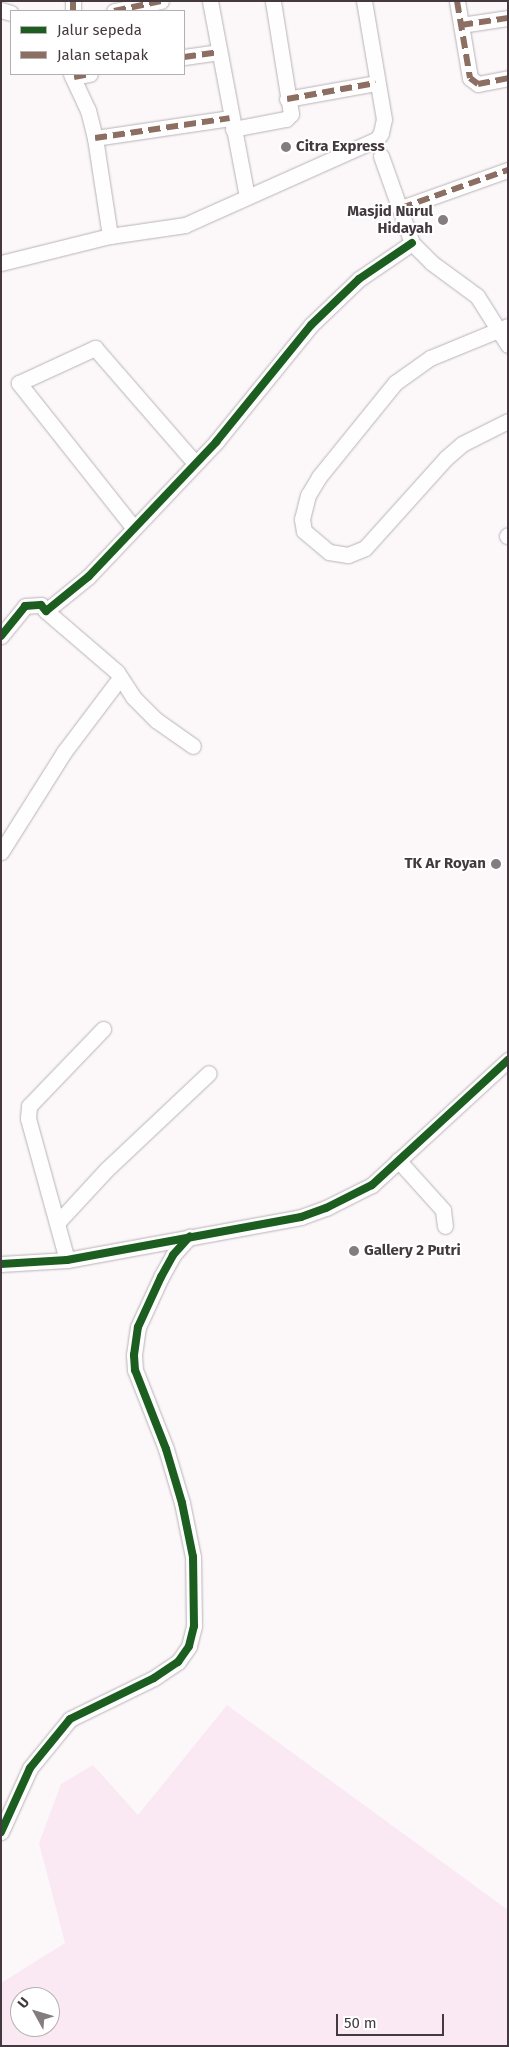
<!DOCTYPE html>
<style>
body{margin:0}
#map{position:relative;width:509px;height:2047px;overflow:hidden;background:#fcf8fa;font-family:"Fira Sans",sans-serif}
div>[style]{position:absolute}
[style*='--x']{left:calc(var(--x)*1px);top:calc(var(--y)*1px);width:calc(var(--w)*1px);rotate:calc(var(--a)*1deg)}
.green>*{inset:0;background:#fae9f2}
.roads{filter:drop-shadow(0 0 1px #b9b2b6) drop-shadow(0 0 1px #b9b2b6)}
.minor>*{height:15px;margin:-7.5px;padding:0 7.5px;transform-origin:7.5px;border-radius:7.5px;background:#fffefe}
.quiet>*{height:6px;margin-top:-3px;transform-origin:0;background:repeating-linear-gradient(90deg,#8d6e63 0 12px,transparent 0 18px)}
.cycleway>*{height:8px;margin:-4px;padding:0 4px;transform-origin:4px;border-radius:4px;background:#1b5e20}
.dots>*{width:14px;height:14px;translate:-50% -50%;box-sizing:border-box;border:2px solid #fff;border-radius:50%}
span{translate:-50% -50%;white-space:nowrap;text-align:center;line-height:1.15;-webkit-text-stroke:4px #fff;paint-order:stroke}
.poi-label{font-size:15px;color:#43393f;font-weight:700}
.left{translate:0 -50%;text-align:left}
.right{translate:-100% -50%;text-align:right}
.frame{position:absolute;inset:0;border:2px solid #43393f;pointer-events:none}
.legend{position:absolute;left:10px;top:10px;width:175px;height:65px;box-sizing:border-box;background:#fff;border:1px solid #b4b0b2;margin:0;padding:6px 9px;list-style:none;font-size:15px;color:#43393f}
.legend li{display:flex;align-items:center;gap:10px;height:25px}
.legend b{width:25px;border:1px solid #b4b0b2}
.north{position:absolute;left:10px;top:1987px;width:50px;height:50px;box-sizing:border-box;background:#fff;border:1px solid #b4b0b2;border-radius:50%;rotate:309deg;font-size:14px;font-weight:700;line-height:20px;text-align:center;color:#43393f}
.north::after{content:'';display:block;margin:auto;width:18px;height:22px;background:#847c80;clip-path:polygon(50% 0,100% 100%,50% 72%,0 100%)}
.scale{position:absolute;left:336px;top:2014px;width:108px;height:22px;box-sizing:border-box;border:2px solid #43393f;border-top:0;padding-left:6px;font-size:15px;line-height:18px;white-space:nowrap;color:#43393f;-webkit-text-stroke:4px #fff;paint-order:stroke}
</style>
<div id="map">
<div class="green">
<i style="clip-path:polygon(evenodd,227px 1705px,508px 1910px,508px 2046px,1px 2046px,1px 1983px,65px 1943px,39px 1843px,61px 1784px,93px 1765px,138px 1815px,227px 1705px,20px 1997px,50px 1997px,50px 2027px,20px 2027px,20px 1997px)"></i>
</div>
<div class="roads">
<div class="minor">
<i style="--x:210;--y:1;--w:199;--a:79.3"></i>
<i style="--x:457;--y:1;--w:78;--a:80.4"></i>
<i style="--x:470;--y:78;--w:10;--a:37"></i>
<i style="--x:478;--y:84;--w:31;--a:-11"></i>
<i style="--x:1;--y:10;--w:10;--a:17"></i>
<i style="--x:73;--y:11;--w:10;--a:-90"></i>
<i style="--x:114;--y:11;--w:48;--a:-12"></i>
<i style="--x:461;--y:25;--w:48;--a:-8.5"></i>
<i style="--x:184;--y:57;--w:34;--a:-8"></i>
<i style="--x:71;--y:74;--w:40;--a:65"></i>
<i style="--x:88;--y:110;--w:29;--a:76"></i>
<i style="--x:95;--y:138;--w:99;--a:81.3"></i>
<i style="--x:74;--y:77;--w:16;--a:-11"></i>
<i style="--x:287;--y:99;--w:90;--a:-10.2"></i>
<i style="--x:233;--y:129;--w:54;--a:-10.7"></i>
<i style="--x:286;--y:119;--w:7;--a:-45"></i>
<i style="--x:291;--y:114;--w:114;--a:-99.1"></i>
<i style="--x:95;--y:138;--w:136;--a:-8.4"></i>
<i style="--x:381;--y:156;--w:92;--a:70.4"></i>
<i style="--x:412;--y:243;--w:28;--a:45"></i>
<i style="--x:432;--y:263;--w:56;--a:36.3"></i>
<i style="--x:477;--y:296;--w:58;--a:57.7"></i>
<i style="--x:401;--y:208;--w:114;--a:-19.6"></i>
<i style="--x:1;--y:263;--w:112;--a:-13.9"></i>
<i style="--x:110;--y:236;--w:76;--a:-8.3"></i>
<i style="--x:185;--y:225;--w:210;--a:-24.1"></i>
<i style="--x:377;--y:139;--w:7;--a:-56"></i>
<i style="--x:381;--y:133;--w:14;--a:-78"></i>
<i style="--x:384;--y:119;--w:120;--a:-99.6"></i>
<i style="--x:508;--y:326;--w:84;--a:157.7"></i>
<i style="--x:430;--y:358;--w:43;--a:144.5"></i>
<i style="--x:395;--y:383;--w:121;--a:129"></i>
<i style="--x:319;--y:477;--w:21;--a:121"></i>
<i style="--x:308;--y:495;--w:25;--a:104"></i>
<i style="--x:302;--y:519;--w:12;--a:81"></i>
<i style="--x:304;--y:531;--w:33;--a:40"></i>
<i style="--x:329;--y:552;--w:19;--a:9"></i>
<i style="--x:348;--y:555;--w:18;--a:-22"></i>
<i style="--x:365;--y:548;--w:121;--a:-48"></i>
<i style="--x:446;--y:458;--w:21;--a:-41"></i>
<i style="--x:462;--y:444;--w:51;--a:-26.6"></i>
<i style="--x:133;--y:527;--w:184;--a:-128.4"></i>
<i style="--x:19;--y:383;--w:84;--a:-24.7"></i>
<i style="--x:95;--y:348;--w:152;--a:49"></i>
<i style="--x:507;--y:536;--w:1;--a:-45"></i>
<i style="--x:46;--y:611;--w:94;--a:40.7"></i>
<i style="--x:117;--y:672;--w:30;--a:57"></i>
<i style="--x:133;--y:697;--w:33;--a:45"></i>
<i style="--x:156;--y:720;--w:45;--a:35.1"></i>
<i style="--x:1;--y:636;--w:38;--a:-51"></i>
<i style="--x:25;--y:606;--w:16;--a:-4"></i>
<i style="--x:41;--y:605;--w:8;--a:50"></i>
<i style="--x:46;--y:611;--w:55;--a:-39.1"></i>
<i style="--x:89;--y:576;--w:185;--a:-46.5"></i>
<i style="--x:216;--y:442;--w:151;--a:-50.9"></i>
<i style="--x:311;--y:325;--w:66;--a:-43.8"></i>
<i style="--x:359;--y:279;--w:64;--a:-34.2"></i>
<i style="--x:1;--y:852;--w:118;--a:-57.8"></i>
<i style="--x:64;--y:752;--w:93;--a:-52.9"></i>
<i style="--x:398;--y:1160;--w:67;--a:48"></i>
<i style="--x:443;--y:1210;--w:16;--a:83"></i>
<i style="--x:58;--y:1222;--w:71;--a:-47.3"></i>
<i style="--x:106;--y:1170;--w:141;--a:-43.3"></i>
<i style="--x:67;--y:1260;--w:147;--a:-105.4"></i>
<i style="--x:28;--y:1118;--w:12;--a:-85"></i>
<i style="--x:29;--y:1106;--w:107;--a:-46.1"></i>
<i style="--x:1;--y:1264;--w:66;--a:-3.5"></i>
<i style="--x:67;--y:1260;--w:238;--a:-10.4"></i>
<i style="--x:301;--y:1217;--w:27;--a:-20"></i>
<i style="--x:326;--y:1208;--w:51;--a:-26.6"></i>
<i style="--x:372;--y:1185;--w:185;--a:-42.6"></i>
<i style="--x:1;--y:1832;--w:70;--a:-65.6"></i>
<i style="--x:30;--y:1768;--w:63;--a:-50.8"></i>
<i style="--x:70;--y:1719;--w:93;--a:-26"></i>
<i style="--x:154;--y:1678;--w:29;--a:-34"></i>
<i style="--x:178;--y:1662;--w:19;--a:-55"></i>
<i style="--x:189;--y:1646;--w:21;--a:-76"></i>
<i style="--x:194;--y:1626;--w:69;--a:-90.8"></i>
<i style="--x:193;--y:1557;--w:55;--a:-101.5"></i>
<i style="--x:182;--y:1503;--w:56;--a:-106.5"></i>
<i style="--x:166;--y:1449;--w:85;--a:-111.4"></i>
<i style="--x:135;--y:1370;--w:15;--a:-94"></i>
<i style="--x:134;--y:1355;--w:28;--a:-82"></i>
<i style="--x:138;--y:1327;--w:55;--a:-65.3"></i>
<i style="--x:161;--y:1277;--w:25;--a:-61"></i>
<i style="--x:173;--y:1255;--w:25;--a:-48"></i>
</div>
</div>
<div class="quiet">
<i style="--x:457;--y:1;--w:78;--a:80.4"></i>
<i style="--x:470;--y:78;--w:10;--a:37"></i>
<i style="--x:478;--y:84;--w:31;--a:-11"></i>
<i style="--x:73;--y:11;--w:10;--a:-90"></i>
<i style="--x:114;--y:11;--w:48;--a:-12"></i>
<i style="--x:461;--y:25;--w:48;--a:-8.5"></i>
<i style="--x:184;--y:57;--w:34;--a:-8"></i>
<i style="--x:74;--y:77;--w:16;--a:-11"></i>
<i style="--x:287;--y:99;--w:90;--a:-10.2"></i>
<i style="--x:95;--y:138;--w:136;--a:-8.4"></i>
<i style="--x:401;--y:208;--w:114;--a:-19.6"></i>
</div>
<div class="cycleway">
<i style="--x:1;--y:636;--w:38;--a:-51"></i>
<i style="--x:25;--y:606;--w:16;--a:-4"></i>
<i style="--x:41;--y:605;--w:8;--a:50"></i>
<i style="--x:46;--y:611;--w:55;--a:-39.1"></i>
<i style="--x:89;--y:576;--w:185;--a:-46.5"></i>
<i style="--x:216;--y:442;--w:151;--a:-50.9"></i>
<i style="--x:311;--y:325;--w:66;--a:-43.8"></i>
<i style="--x:359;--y:279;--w:64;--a:-34.2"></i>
<i style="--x:1;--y:1264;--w:66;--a:-3.5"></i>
<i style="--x:67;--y:1260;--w:238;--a:-10.4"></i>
<i style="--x:301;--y:1217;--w:27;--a:-20"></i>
<i style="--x:326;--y:1208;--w:51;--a:-26.6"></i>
<i style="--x:372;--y:1185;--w:185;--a:-42.6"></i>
<i style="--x:1;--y:1832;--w:70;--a:-65.6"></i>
<i style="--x:30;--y:1768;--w:63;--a:-50.8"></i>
<i style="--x:70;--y:1719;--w:93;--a:-26"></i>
<i style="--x:154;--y:1678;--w:29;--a:-34"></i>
<i style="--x:178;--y:1662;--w:19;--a:-55"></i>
<i style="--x:189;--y:1646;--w:21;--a:-76"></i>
<i style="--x:194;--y:1626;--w:69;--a:-90.8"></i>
<i style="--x:193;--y:1557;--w:55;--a:-101.5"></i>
<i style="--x:182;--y:1503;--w:56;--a:-106.5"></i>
<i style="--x:166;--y:1449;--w:85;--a:-111.4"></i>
<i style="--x:135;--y:1370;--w:15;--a:-94"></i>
<i style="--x:134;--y:1355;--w:28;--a:-82"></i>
<i style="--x:138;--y:1327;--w:55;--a:-65.3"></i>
<i style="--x:161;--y:1277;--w:25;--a:-61"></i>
<i style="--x:173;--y:1255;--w:25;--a:-48"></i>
</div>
<div class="dots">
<i style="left:286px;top:147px;background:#847c80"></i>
<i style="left:443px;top:220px;background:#847c80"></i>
<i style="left:496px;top:864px;background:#847c80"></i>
<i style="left:354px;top:1251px;background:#847c80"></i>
</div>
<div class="poi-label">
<span class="left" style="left:296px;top:147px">Citra Express</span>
<span class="right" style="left:433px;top:220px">Masjid Nurul<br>Hidayah</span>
<span class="right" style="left:486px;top:864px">TK Ar Royan</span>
<span class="left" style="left:364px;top:1251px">Gallery 2 Putri</span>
</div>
<div class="frame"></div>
<ul class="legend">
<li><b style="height:6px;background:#1b5e20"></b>Jalur sepeda</li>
<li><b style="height:6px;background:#8d6e63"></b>Jalan setapak</li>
</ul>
<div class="north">U</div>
<div class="scale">50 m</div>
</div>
